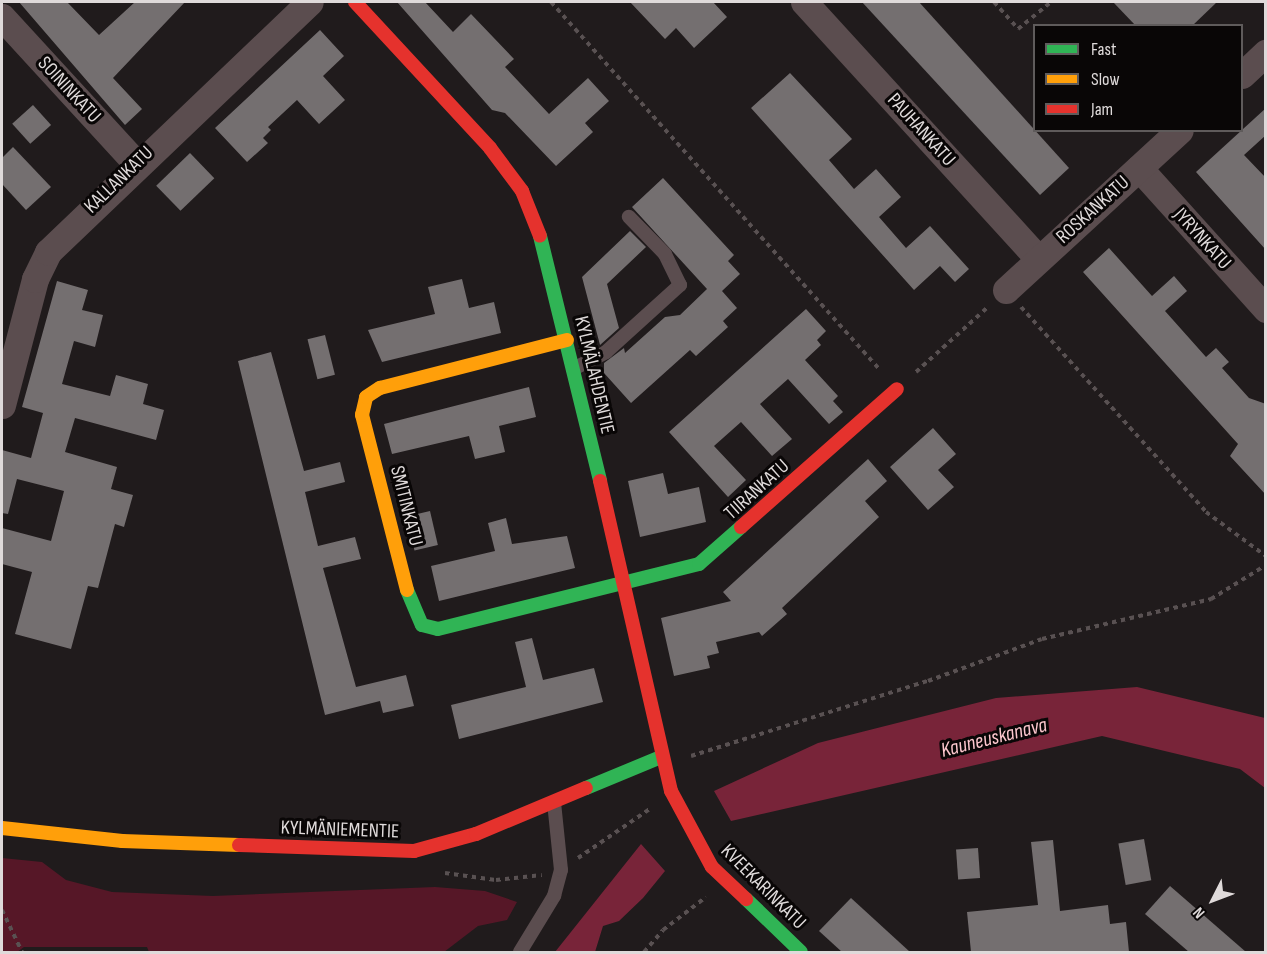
<!DOCTYPE html>
<meta charset="utf-8">
<style>
body{margin:0}
#map{position:relative;width:1267px;height:954px;overflow:hidden;background:#201b1c;font-family:"Sofia Sans Condensed",sans-serif}
div>[style]{position:absolute}
[style*='--x']{left:calc(var(--x)*1px);top:calc(var(--y)*1px);width:calc(var(--w)*1px);rotate:calc(var(--a)*1deg)}
.green>*{inset:0;background:#561727}
.water>*{inset:0;background:#782439}
.building>*{inset:0;background:#746f70;transform-origin:0 0}
.path>*{height:4px;margin-top:-2px;transform-origin:0;background:repeating-linear-gradient(90deg,#595152 0 4.5px,transparent 0 9px)}
.lane>*{height:14px;margin:-7px;padding:0 7px;transform-origin:7px;border-radius:7px;background:#5b4d4f}
.street>*{height:27px;margin:-13.5px;padding:0 13.5px;transform-origin:13.5px;border-radius:13.5px;background:#5b4d4f}
.fast>*{height:14px;margin:-7px;padding:0 7px;transform-origin:7px;border-radius:7px;background:#30b455}
.slow>*{height:14px;margin:-7px;padding:0 7px;transform-origin:7px;border-radius:7px;background:#ff9f0a}
.jam>*{height:14px;margin:-7px;padding:0 7px;transform-origin:7px;border-radius:7px;background:#e5322d}
span{translate:-50% -50%;white-space:nowrap;text-align:center;line-height:1.15;-webkit-text-stroke:6px #090606;paint-order:stroke}
.street-label{font-size:20px;color:#dfdada}
.water-label{font-size:21px;color:#fdc7ce;font-style:italic}
.frame{position:absolute;inset:0;border:3px solid #dfdada;pointer-events:none}
.legend{position:absolute;left:1033px;top:24px;width:210px;height:108px;box-sizing:border-box;background:#090606;border:2px solid #5f5b5b;margin:0;padding:8px 10px;list-style:none;font-size:18px;color:#dfdada}
.legend li{display:flex;align-items:center;gap:12px;height:30px}
.legend b{width:30px;border:2px solid #5f5b5b}
.north{position:absolute;left:1183px;top:870px;width:60px;height:60px;-webkit-text-stroke:4px #090606;paint-order:stroke;rotate:228deg;font-size:16px;font-weight:700;line-height:24px;text-align:center;color:#dfdada}
.north::after{content:'';display:block;margin:auto;width:21px;height:27px;background:#dfdada;clip-path:polygon(50% 0,100% 100%,50% 72%,0 100%)}
</style>
<div id="map">
<div class="green">
<i style="clip-path:polygon(2px 858px,42px 862px,66px 880px,112px 892px,213px 896px,435px 887px,485px 891px,517px 902px,507px 920px,478px 926px,444px 952px,149px 952px,147px 947px,24px 947px,17px 952px,2px 952px)"></i>
</div>
<div class="water">
<i style="clip-path:polygon(1137px 687px,1265px 718px,1265px 788px,1240px 769px,1102px 736px,731px 821px,714px 791px,818px 743px,996px 698px)"></i>
<i style="clip-path:polygon(641px 844px,665px 871px,643px 898px,619px 921px,603px 926px,595px 952px,555px 952px)"></i>
</div>
<div class="building">
<i style="clip-path:polygon(19px 2px,67px 2px,99px 35px,135px 2px,185px 2px,113px 78px,142px 109px,125px 125px)"></i>
<i style="clip-path:polygon(397px 2px,425px 2px,453px 32px,471px 14px,514px 59px,505px 67px,549px 114px,588px 78px,609px 101px,585px 123px,593px 132px,556px 166px,505px 113px,492px 110px)"></i>
<i style="clip-path:polygon(630px 2px,713px 2px,727px 17px,694px 48px,676px 28px,665px 39px)"></i>
<i style="clip-path:polygon(862px 2px,919px 2px,1069px 168px,1040px 195px)"></i>
<i style="clip-path:polygon(1113px 2px,1217px 2px,1192px 26px,1136px 26px)"></i>
<i style="clip-path:polygon(320px 30px,344px 56px,323px 76px,345px 100px,319px 124px,297px 100px,268px 127px,271px 130px,263px 138px,268px 143px,247px 162px,215px 128px)"></i>
<i style="clip-path:polygon(790px 73px,852px 139px,829px 160px,854px 189px,876px 169px,901px 197px,879px 217px,906px 248px,930px 226px,969px 269px,955px 282px,940px 266px,914px 290px,751px 108px)"></i>
<i style="left:33px;top:105px;width:27px;height:28px;rotate:48deg"></i>
<i style="clip-path:polygon(1266px 108px,1266px 135px,1244px 155px,1266px 178px,1266px 250px,1196px 172px)"></i>
<i style="clip-path:polygon(13px 147px,51px 187px,26px 210px,2px 184px,2px 158px)"></i>
<i style="left:190px;top:153px;width:35px;height:47px;rotate:46deg"></i>
<i style="clip-path:polygon(663px 178px,734px 255px,728px 261px,740px 274px,722px 291px,737px 308px,723px 321px,728px 327px,696px 356px,690px 350px,631px 403px,604px 373px,604px 363px,624px 348px,625px 353px,665px 317px,680px 315px,707px 289px,632px 207px)"></i>
<i style="clip-path:polygon(630px 231px,646px 247px,607px 284px,619px 328px,600px 345px,582px 277px)"></i>
<i style="clip-path:polygon(1109px 248px,1152px 296px,1174px 276px,1187px 291px,1165px 311px,1206px 357px,1216px 348px,1229px 362px,1222px 368px,1249px 398px,1266px 404px,1266px 495px,1230px 456px,1238px 444px,1083px 272px)"></i>
<i style="clip-path:polygon(462px 279px,469px 308px,494px 302px,501px 333px,382px 362px,368px 330px,435px 314px,428px 287px)"></i>
<i style="clip-path:polygon(57px 281px,88px 290px,82px 310px,103px 315px,95px 347px,74px 341px,62px 384px,110px 396px,116px 375px,148px 384px,143px 404px,164px 410px,156px 440px,75px 418px,65px 452px,117px 467px,111px 489px,133px 495px,124px 527px,115px 524px,98px 588px,88px 586px,71px 649px,15px 634px,32px 572px,2px 564px,2px 528px,51px 541px,64px 491px,17px 479px,8px 514px,2px 513px,2px 450px,31px 458px,43px 413px,22px 407px)"></i>
<i style="clip-path:polygon(806px 309px,826px 331px,817px 340px,821px 345px,805px 360px,838px 396px,833px 401px,843px 412px,829px 424px,788px 379px,760px 404px,792px 439px,772px 456px,741px 422px,714px 446px,746px 480px,728px 497px,669px 432px)"></i>
<i style="left:325px;top:335px;width:41px;height:18px;rotate:76deg"></i>
<i style="clip-path:polygon(271px 352px,304px 471px,340px 462px,345px 482px,305px 492px,318px 546px,355px 537px,361px 559px,323px 568px,356px 687px,406px 675px,414px 706px,383px 713px,380px 701px,325px 715px,238px 361px)"></i>
<i style="clip-path:polygon(529px 387px,536px 417px,499px 426px,505px 452px,475px 459px,469px 436px,392px 454px,384px 424px)"></i>
<i style="clip-path:polygon(933px 428px,956px 454px,938px 470px,954px 487px,928px 510px,890px 467px)"></i>
<i style="clip-path:polygon(868px 459px,887px 481px,865px 501px,879px 517px,782px 608px,787px 614px,762px 636px,759px 632px,716px 642px,719px 653px,707px 656px,710px 668px,674px 676px,661px 618px,731px 601px,723px 592px)"></i>
<i style="clip-path:polygon(663px 473px,668px 494px,699px 487px,706px 522px,640px 537px,628px 481px)"></i>
<i style="left:430px;top:511px;width:35px;height:24px;rotate:77deg"></i>
<i style="clip-path:polygon(506px 518px,512px 544px,567px 536px,575px 568px,439px 601px,431px 566px,495px 551px,488px 523px)"></i>
<i style="clip-path:polygon(532px 638px,543px 680px,594px 668px,603px 702px,459px 739px,451px 705px,526px 687px,515px 642px)"></i>
<i style="left:1144px;top:839px;width:42px;height:26px;rotate:80deg"></i>
<i style="clip-path:polygon(1053px 840px,1060px 911px,1108px 905px,1110px 924px,1126px 922px,1129px 952px,971px 952px,967px 912px,1038px 905px,1031px 842px)"></i>
<i style="left:978px;top:848px;width:30px;height:22px;rotate:86deg"></i>
<i style="clip-path:polygon(1170px 886px,1246px 952px,1189px 952px,1145px 914px)"></i>
<i style="clip-path:polygon(851px 898px,910px 952px,842px 952px,819px 931px)"></i>
</div>
<div class="path">
<i style="--x:551;--y:2;--w:492;--a:48.2"></i>
<i style="--x:994;--y:2;--w:36;--a:48"></i>
<i style="--x:1018;--y:29;--w:43;--a:-39.3"></i>
<i style="--x:1021;--y:307;--w:276;--a:47.9"></i>
<i style="--x:1206;--y:512;--w:74;--a:36.3"></i>
<i style="--x:916;--y:372;--w:98;--a:-42.1"></i>
<i style="--x:691;--y:756;--w:249;--a:-17.6"></i>
<i style="--x:928;--y:681;--w:121;--a:-20.2"></i>
<i style="--x:1042;--y:639;--w:174;--a:-13.3"></i>
<i style="--x:1211;--y:599;--w:65;--a:-31.7"></i>
<i style="--x:578;--y:858;--w:88;--a:-34.4"></i>
<i style="--x:445;--y:873;--w:51;--a:7.8"></i>
<i style="--x:496;--y:880;--w:46;--a:-6.2"></i>
<i style="--x:2;--y:910;--w:47;--a:64.5"></i>
<i style="--x:644;--y:952;--w:29;--a:-49"></i>
<i style="--x:663;--y:930;--w:54;--a:-37.5"></i>
</div>
<div class="lane">
<i style="--x:573;--y:369;--w:37;--a:-27"></i>
<i style="--x:606;--y:352;--w:100;--a:-42.2"></i>
<i style="--x:680;--y:285;--w:34;--a:-116"></i>
<i style="--x:665;--y:254;--w:52;--a:-134.2"></i>
<i style="--x:520;--y:952;--w:66;--a:-58.7"></i>
<i style="--x:554;--y:896;--w:27;--a:-75"></i>
<i style="--x:561;--y:870;--w:68;--a:-95.9"></i>
</div>
<div class="street">
<i style="--x:804;--y:2;--w:348;--a:47.6"></i>
<i style="--x:2;--y:17;--w:198;--a:47.5"></i>
<i style="--x:1242;--y:75;--w:33;--a:-43"></i>
<i style="--x:1139;--y:168;--w:190;--a:48"></i>
<i style="--x:1006;--y:290;--w:236;--a:-42.6"></i>
<i style="--x:2;--y:405;--w:130;--a:-75.3"></i>
<i style="--x:35;--y:279;--w:30;--a:-64"></i>
<i style="--x:48;--y:252;--w:362;--a:-43.7"></i>
</div>
<div class="fast">
<i style="--x:540;--y:236;--w:252;--a:76.2"></i>
<i style="--x:407;--y:590;--w:38;--a:67"></i>
<i style="--x:422;--y:625;--w:16;--a:14"></i>
<i style="--x:438;--y:629;--w:269;--a:-14"></i>
<i style="--x:699;--y:564;--w:56;--a:-41.4"></i>
<i style="--x:586;--y:788;--w:81;--a:-22.5"></i>
<i style="--x:746;--y:899;--w:76;--a:43.9"></i>
</div>
<div class="slow">
<i style="--x:407;--y:590;--w:181;--a:-104.4"></i>
<i style="--x:362;--y:415;--w:18;--a:-77"></i>
<i style="--x:366;--y:397;--w:17;--a:-33"></i>
<i style="--x:380;--y:388;--w:193;--a:-14.4"></i>
<i style="--x:2;--y:828;--w:121;--a:6.2"></i>
<i style="--x:122;--y:841;--w:117;--a:2"></i>
</div>
<div class="jam">
<i style="--x:355;--y:2;--w:199;--a:47.2"></i>
<i style="--x:490;--y:148;--w:54;--a:53.3"></i>
<i style="--x:522;--y:191;--w:48;--a:68.2"></i>
<i style="--x:600;--y:481;--w:318;--a:77.1"></i>
<i style="--x:671;--y:791;--w:86;--a:61.7"></i>
<i style="--x:712;--y:867;--w:47;--a:43.3"></i>
<i style="--x:741;--y:527;--w:208;--a:-41.5"></i>
<i style="--x:239;--y:845;--w:175;--a:2"></i>
<i style="--x:414;--y:851;--w:64;--a:-15.3"></i>
<i style="--x:476;--y:834;--w:119;--a:-22.7"></i>
</div>
<div class="street-label">
<span style="left:69px;top:90px;rotate:47deg">SOININKATU</span>
<span style="left:921px;top:130px;rotate:48deg">PAUHANKATU</span>
<span style="left:119px;top:180px;rotate:-44deg">KALLANKATU</span>
<span style="left:1093px;top:210px;rotate:-42deg">ROSKANKATU</span>
<span style="left:1202px;top:239px;rotate:48deg">JYRYNKATU</span>
<span style="left:594px;top:375px;rotate:77deg">KYLMÄLAHDENTIE</span>
<span style="left:757px;top:490px;rotate:-42deg">TIIRANKATU</span>
<span style="left:406px;top:506px;rotate:76deg">SMITINKATU</span>
<span style="left:340px;top:830px;rotate:2deg">KYLMÄNIEMENTIE</span>
<span style="left:763px;top:887px;rotate:45deg">KVEEKARINKATU</span>
</div>
<div class="water-label">
<span style="left:994px;top:738px;rotate:-14deg">Kauneuskanava</span>
</div>
<div class="frame"></div>
<ul class="legend">
<li><b style="height:8px;background:#30b455"></b>Fast</li>
<li><b style="height:8px;background:#ff9f0a"></b>Slow</li>
<li><b style="height:8px;background:#e5322d"></b>Jam</li>
</ul>
<div class="north">N</div>
</div>
